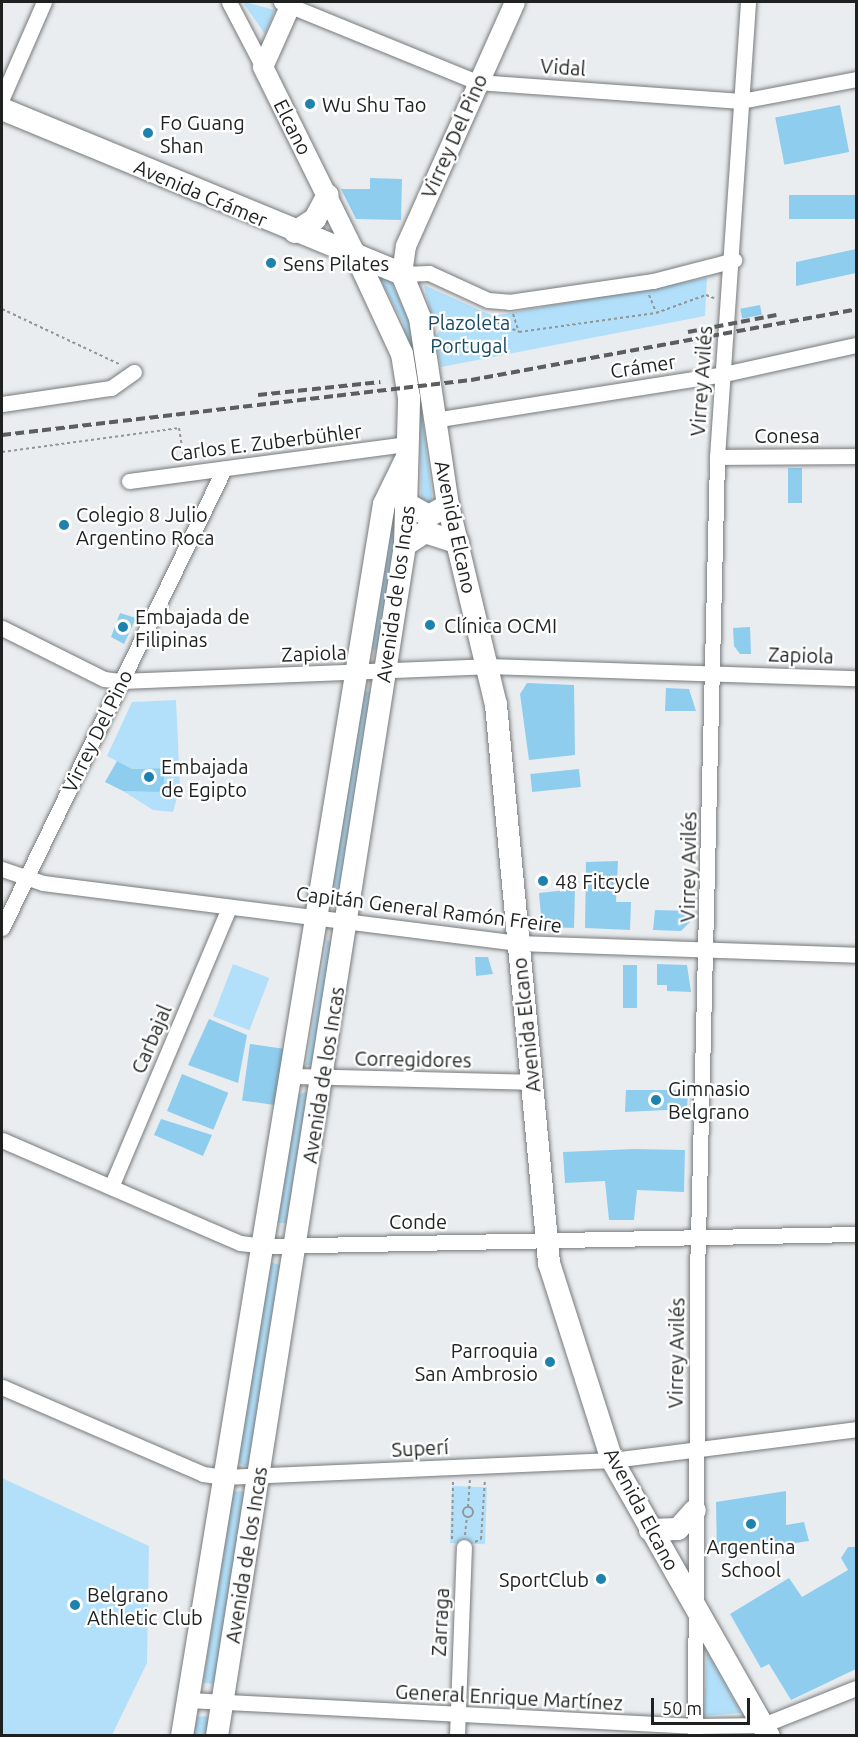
<!DOCTYPE html>
<meta charset="utf-8">
<style>
body{margin:0}
#map{position:relative;width:858px;height:1737px;overflow:hidden;background:#eaedef;font-family:Ubuntu,sans-serif}
div>[style]{position:absolute}
[style*='--x']{left:calc(var(--x)*1px);top:calc(var(--y)*1px);width:calc(var(--w)*1px);rotate:calc(var(--a)*1deg)}
.green>*{inset:0;background:#b2e0fa;transform-origin:0 0}
.building>*{inset:0;background:#8fcdef;transform-origin:0 0}
.path>*{height:2px;margin-top:-1px;transform-origin:0;background:repeating-linear-gradient(90deg,#939596 0 3px,transparent 0 6px)}
.path>.ring{margin:-1px;padding:0;box-sizing:content-box;background:none;border:2px solid #939596;border-radius:50%}
.roads{filter:drop-shadow(0 0 2px #777a7c) drop-shadow(0 0 2px #777a7c)}
.minor>*{height:15px;margin:-7.5px;padding:0 7.5px;transform-origin:7.5px;border-radius:7.5px;background:#fff}
.tertiary>*{height:20px;margin:-10px;padding:0 10px;transform-origin:10px;border-radius:10px;background:#fff}
.secondary>*{height:22px;margin:-11px;padding:0 11px;transform-origin:11px;border-radius:11px;background:#fff}
.rail>*{height:4px;margin-top:-2px;transform-origin:0;background:repeating-linear-gradient(90deg,#5b5d5e 0 9px,transparent 0 13.5px)}
.dots>*{width:16px;height:16px;translate:-50% -50%;box-sizing:border-box;border:3px solid #fff;border-radius:50%}
span{translate:-50% -50%;white-space:nowrap;text-align:center;line-height:1.15;-webkit-text-stroke:4.5px #fff;paint-order:stroke}
.street-label{font-size:20px;color:#1f2121}
.poi-label{font-size:20px;color:#1f2121}
.left{translate:0 -50%;text-align:left}
.right{translate:-100% -50%;text-align:right}
.park-label{font-size:20px;color:#1a4c63}
.frame{position:absolute;inset:0;border:3px solid #1f2121;pointer-events:none}
.scale{position:absolute;left:651px;top:1698px;width:99px;height:27px;box-sizing:border-box;border:3px solid #1f2121;border-top:0;padding-left:8px;font-size:18px;line-height:21px;white-space:nowrap;color:#1f2121;-webkit-text-stroke:4px #fff;paint-order:stroke}
</style>
<div id="map">
<div class="green">
<i style="clip-path:polygon(245px 2px,275px 10px,265px 34px,244px 4px)"></i>
<i style="clip-path:polygon(376px 270px,389px 277px,411px 324px,433px 504px,421px 502px,420px 416px,403px 323px)"></i>
<i style="clip-path:polygon(707px 278px,705px 316px,441px 367px,435px 336px,441px 329px,438px 316px,431px 316px,424px 285px,493px 316px)"></i>
<i style="clip-path:polygon(393px 508px,398px 529px,382px 649px,374px 650px,370px 647px)"></i>
<i style="clip-path:polygon(374px 691px,342px 894px,336px 897px,331px 896px,359px 692px)"></i>
<i style="clip-path:polygon(176px 700px,180px 787px,173px 812px,153px 810px,123px 791px,164px 791px,164px 768px,132px 769px,107px 756px,132px 702px)"></i>
<i style="clip-path:polygon(327px 940px,333px 942px,314px 1065px,306px 1065px)"></i>
<i style="left:233px;top:964px;width:39px;height:56px;rotate:21deg"></i>
<i style="clip-path:polygon(306px 1092px,313px 1098px,292px 1223px,277px 1223px,297px 1095px)"></i>
<i style="clip-path:polygon(271px 1263px,283px 1265px,251px 1464px,244px 1466px,237px 1461px)"></i>
<i style="clip-path:polygon(2px 1478px,149px 1546px,147px 1663px,112px 1735px,2px 1735px)"></i>
<i style="left:452px;top:1486px;width:35px;height:57px;rotate:2deg"></i>
<i style="clip-path:polygon(241px 1491px,246px 1493px,216px 1684px,203px 1683px,233px 1492px)"></i>
<i style="clip-path:polygon(707px 1652px,741px 1713px,704px 1716px)"></i>
<i style="clip-path:polygon(206px 1716px,213px 1721px,210px 1735px,193px 1736px,197px 1717px)"></i>
</div>
<div class="building">
<i style="left:840px;top:105px;width:48px;height:66px;rotate:79deg"></i>
<i style="clip-path:polygon(370px 178px,402px 179px,401px 220px,356px 219px,341px 189px,370px 189px)"></i>
<i style="left:856px;top:195px;width:24px;height:67px;rotate:90deg"></i>
<i style="clip-path:polygon(856px 249px,856px 273px,796px 286px,796px 262px)"></i>
<i style="left:760px;top:305px;width:10px;height:20px;rotate:79deg"></i>
<i style="left:788px;top:468px;width:14px;height:35px"></i>
<i style="clip-path:polygon(120px 613px,136px 618px,124px 644px,111px 637px)"></i>
<i style="clip-path:polygon(750px 627px,751px 654px,740px 654px,734px 646px,733px 628px)"></i>
<i style="clip-path:polygon(527px 683px,574px 685px,575px 755px,529px 760px,520px 694px)"></i>
<i style="clip-path:polygon(666px 688px,689px 689px,696px 711px,665px 711px)"></i>
<i style="clip-path:polygon(117px 761px,132px 769px,164px 768px,164px 792px,123px 791px,105px 782px)"></i>
<i style="left:579px;top:769px;width:18px;height:49px;rotate:84deg"></i>
<i style="clip-path:polygon(618px 861px,616px 902px,631px 902px,630px 930px,585px 928px,586px 862px)"></i>
<i style="clip-path:polygon(575px 889px,574px 928px,542px 927px,539px 893px)"></i>
<i style="clip-path:polygon(655px 910px,690px 911px,690px 922px,681px 931px,653px 930px)"></i>
<i style="clip-path:polygon(475px 957px,488px 957px,493px 974px,476px 976px)"></i>
<i style="clip-path:polygon(657px 964px,687px 965px,691px 992px,667px 991px,667px 985px,657px 985px)"></i>
<i style="left:623px;top:965px;width:14px;height:43px"></i>
<i style="clip-path:polygon(209px 1019px,247px 1035px,238px 1083px,188px 1065px)"></i>
<i style="left:250px;top:1044px;width:34px;height:57px;rotate:8deg"></i>
<i style="left:182px;top:1074px;width:50px;height:40px;rotate:22deg"></i>
<i style="clip-path:polygon(626px 1090px,688px 1090px,687px 1109px,625px 1112px)"></i>
<i style="clip-path:polygon(161px 1119px,212px 1135px,203px 1156px,154px 1135px)"></i>
<i style="clip-path:polygon(634px 1149px,685px 1150px,684px 1192px,637px 1190px,634px 1220px,609px 1220px,605px 1181px,565px 1183px,563px 1152px)"></i>
<i style="clip-path:polygon(786px 1491px,786px 1525px,804px 1522px,809px 1541px,717px 1554px,716px 1502px)"></i>
<i style="clip-path:polygon(848px 1547px,856px 1547px,856px 1669px,791px 1700px,769px 1664px,761px 1668px,730px 1614px,789px 1578px,802px 1597px,848px 1570px,841px 1558px)"></i>
</div>
<div class="path">
<i style="--x:649;--y:295;--w:18;--a:68"></i>
<i style="--x:2;--y:309;--w:132;--a:25.2"></i>
<i style="--x:513;--y:314;--w:19;--a:72"></i>
<i style="--x:438;--y:320;--w:9;--a:-6"></i>
<i style="--x:496;--y:322;--w:25;--a:23"></i>
<i style="--x:519;--y:332;--w:138;--a:-7.9"></i>
<i style="--x:656;--y:313;--w:53;--a:-19.8"></i>
<i style="--x:706;--y:295;--w:9;--a:21"></i>
<i style="--x:441;--y:329;--w:8;--a:-14"></i>
<i style="--x:2;--y:452;--w:179;--a:-7.7"></i>
<i style="--x:179;--y:428;--w:31;--a:81"></i>
<i style="--x:468;--y:1507;--w:27;--a:-86"></i>
<i class="ring" style="left:463px;top:1507px;width:8px;height:8px"></i>
<i style="--x:465;--y:1535;--w:18;--a:-84"></i>
<i style="--x:452;--y:1539;--w:57;--a:-89"></i>
<i style="--x:475;--y:1542;--w:7;--a:-27"></i>
<i style="--x:481;--y:1539;--w:60;--a:-86.2"></i>
</div>
<div class="roads">
<div class="minor">
<i style="--x:229;--y:2;--w:73;--a:62.4"></i>
<i style="--x:281;--y:2;--w:212;--a:22.2"></i>
<i style="--x:477;--y:82;--w:265;--a:4.1"></i>
<i style="--x:741;--y:101;--w:117;--a:-10.8"></i>
<i style="--x:2;--y:98;--w:105;--a:-66.4"></i>
<i style="--x:402;--y:274;--w:27;--a:-2"></i>
<i style="--x:429;--y:273;--w:65;--a:24.6"></i>
<i style="--x:488;--y:300;--w:21;--a:5"></i>
<i style="--x:509;--y:302;--w:146;--a:-8.3"></i>
<i style="--x:653;--y:281;--w:84;--a:-14.5"></i>
<i style="--x:2;--y:404;--w:110;--a:-8.4"></i>
<i style="--x:111;--y:388;--w:28;--a:-35"></i>
<i style="--x:434;--y:420;--w:294;--a:-9"></i>
<i style="--x:724;--y:374;--w:135;--a:-12.4"></i>
<i style="--x:717;--y:457;--w:139;--a:-0.4"></i>
<i style="--x:129;--y:481;--w:281;--a:-7.6"></i>
<i style="--x:2;--y:628;--w:114;--a:26.6"></i>
<i style="--x:104;--y:679;--w:17;--a:7"></i>
<i style="--x:121;--y:681;--w:366;--a:-2.3"></i>
<i style="--x:487;--y:666;--w:369;--a:1.9"></i>
<i style="--x:2;--y:869;--w:43;--a:18.9"></i>
<i style="--x:43;--y:883;--w:479;--a:7.2"></i>
<i style="--x:518;--y:943;--w:338;--a:2"></i>
<i style="--x:2;--y:928;--w:510;--a:-64.19"></i>
<i style="--x:292;--y:1076;--w:240;--a:1.4"></i>
<i style="--x:2;--y:1140;--w:259;--a:23.4"></i>
<i style="--x:240;--y:1243;--w:24;--a:7"></i>
<i style="--x:264;--y:1246;--w:592;--a:-1.16"></i>
<i style="--x:111;--y:1187;--w:304;--a:-67.1"></i>
<i style="--x:2;--y:1387;--w:219;--a:23.4"></i>
<i style="--x:203;--y:1474;--w:22;--a:8"></i>
<i style="--x:225;--y:1477;--w:387;--a:-2.5"></i>
<i style="--x:612;--y:1460;--w:246;--a:-7.2"></i>
<i style="--x:188;--y:1700;--w:508;--a:2.94"></i>
<i style="--x:695;--y:1726;--w:68;--a:-0.8"></i>
<i style="--x:763;--y:1725;--w:100;--a:-21.7"></i>
<i style="--x:457;--y:1736;--w:189;--a:-87.9"></i>
<i style="--x:695;--y:1736;--w:499;--a:-89.7"></i>
<i style="--x:698;--y:1237;--w:780;--a:-88.6"></i>
<i style="--x:717;--y:457;--w:456;--a:-86.1"></i>
</div>
<div class="tertiary">
<i style="--x:292;--y:2;--w:71;--a:114"></i>
<i style="--x:263;--y:67;--w:208;--a:63.7"></i>
<i style="--x:402;--y:274;--w:28;--a:-82"></i>
<i style="--x:406;--y:246;--w:267;--a:-65.9"></i>
</div>
<div class="secondary">
<i style="--x:2;--y:109;--w:433;--a:22.4"></i>
<i style="--x:402;--y:274;--w:48;--a:67.8"></i>
<i style="--x:420;--y:318;--w:189;--a:81.5"></i>
<i style="--x:448;--y:505;--w:206;--a:76.5"></i>
<i style="--x:496;--y:705;--w:561;--a:84.57"></i>
<i style="--x:549;--y:1263;--w:207;--a:72.3"></i>
<i style="--x:612;--y:1460;--w:318;--a:60.4"></i>
<i style="--x:295;--y:232;--w:24;--a:-33"></i>
<i style="--x:315;--y:219;--w:27;--a:-62"></i>
<i style="--x:409;--y:505;--w:23;--a:29"></i>
<i style="--x:429;--y:516;--w:22;--a:-30"></i>
<i style="--x:405;--y:545;--w:24;--a:-33"></i>
<i style="--x:425;--y:532;--w:35;--a:18"></i>
<i style="--x:650;--y:1530;--w:28;--a:-2"></i>
<i style="--x:678;--y:1529;--w:25;--a:-48"></i>
<i style="--x:182;--y:1736;--w:1248;--a:-80.69"></i>
<i style="--x:384;--y:504;--w:50;--a:-63.9"></i>
<i style="--x:217;--y:1736;--w:1206;--a:-81.03"></i>
<i style="--x:405;--y:545;--w:147;--a:-88.4"></i>
<i style="--x:409;--y:398;--w:45;--a:-99"></i>
<i style="--x:402;--y:354;--w:111;--a:-115"></i>
</div>
</div>
<div class="rail">
<i style="--x:688;--y:332;--w:90;--a:-10.9"></i>
<i style="--x:258;--y:395;--w:123;--a:-6.1"></i>
<i style="--x:2;--y:435;--w:472;--a:-6.7"></i>
<i style="--x:471;--y:380;--w:391;--a:-10.4"></i>
</div>
<div class="dots">
<i style="left:310px;top:104px;background:#1f82ad"></i>
<i style="left:148px;top:133px;background:#1f82ad"></i>
<i style="left:271px;top:263px;background:#1f82ad"></i>
<i style="left:64px;top:525px;background:#1f82ad"></i>
<i style="left:430px;top:625px;background:#1f82ad"></i>
<i style="left:123px;top:627px;background:#1f82ad"></i>
<i style="left:149px;top:777px;background:#1f82ad"></i>
<i style="left:543px;top:881px;background:#1f82ad"></i>
<i style="left:656px;top:1100px;background:#1f82ad"></i>
<i style="left:550px;top:1362px;background:#1f82ad"></i>
<i style="left:751px;top:1524px;background:#1f82ad"></i>
<i style="left:601px;top:1579px;background:#1f82ad"></i>
<i style="left:75px;top:1605px;background:#1f82ad"></i>
</div>
<div class="street-label">
<span style="left:563px;top:67px;rotate:4deg">Vidal</span>
<span style="left:293px;top:127px;rotate:63deg">Elcano</span>
<span style="left:454px;top:136px;rotate:-66deg">Virrey Del Pino</span>
<span style="left:201px;top:193px;rotate:23deg">Avenida Crámer</span>
<span style="left:643px;top:366px;rotate:-9deg">Crámer</span>
<span style="left:701px;top:381px;rotate:-86deg">Virrey Avilés</span>
<span style="left:787px;top:435px">Conesa</span>
<span style="left:266px;top:442px;rotate:-7deg">Carlos E. Zuberbühler</span>
<span style="left:456px;top:527px;rotate:78deg">Avenida Elcano</span>
<span style="left:395px;top:594px;rotate:-82deg">Avenida de los Incas</span>
<span style="left:314px;top:653px;rotate:-2deg">Zapiola</span>
<span style="left:801px;top:655px;rotate:2deg">Zapiola</span>
<span style="left:97px;top:731px;rotate:-64deg">Virrey Del Pino</span>
<span style="left:688px;top:867px;rotate:-89deg">Virrey Avilés</span>
<span style="left:429px;top:909px;rotate:7deg">Capitán General Ramón Freire</span>
<span style="left:526px;top:1025px;rotate:-96deg">Avenida Elcano</span>
<span style="left:151px;top:1039px;rotate:-67deg">Carbajal</span>
<span style="left:413px;top:1059px;rotate:1deg">Corregidores</span>
<span style="left:323px;top:1075px;rotate:-81deg">Avenida de los Incas</span>
<span style="left:418px;top:1221px">Conde</span>
<span style="left:676px;top:1353px;rotate:-89deg">Virrey Avilés</span>
<span style="left:420px;top:1448px;rotate:-3deg">Superí</span>
<span style="left:642px;top:1509px;rotate:62deg">Avenida Elcano</span>
<span style="left:246px;top:1555px;rotate:-81deg">Avenida de los Incas</span>
<span style="left:440px;top:1622px;rotate:-87deg">Zarraga</span>
<span style="left:509px;top:1697px;rotate:3deg">General Enrique Martínez</span>
</div>
<div class="poi-label">
<span class="left" style="left:322px;top:104px">Wu Shu Tao</span>
<span class="left" style="left:160px;top:134px">Fo Guang<br>Shan</span>
<span class="left" style="left:283px;top:263px">Sens Pilates</span>
<span class="left" style="left:76px;top:526px">Colegio 8 Julio<br>Argentino Roca</span>
<span class="left" style="left:135px;top:628px">Embajada de<br>Filipinas</span>
<span class="left" style="left:444px;top:625px">Clínica OCMI</span>
<span class="left" style="left:161px;top:778px">Embajada<br>de Egipto</span>
<span class="left" style="left:555px;top:881px">48 Fitcycle</span>
<span class="left" style="left:668px;top:1100px">Gimnasio<br>Belgrano</span>
<span class="right" style="left:538px;top:1362px">Parroquia<br>San Ambrosio</span>
<span style="left:751px;top:1558px">Argentina<br>School</span>
<span class="right" style="left:589px;top:1579px">SportClub</span>
<span class="left" style="left:87px;top:1606px">Belgrano<br>Athletic Club</span>
</div>
<div class="park-label">
<span style="left:469px;top:334px">Plazoleta<br>Portugal</span>
</div>
<div class="frame"></div>
<div class="scale">50 m</div>
</div>
